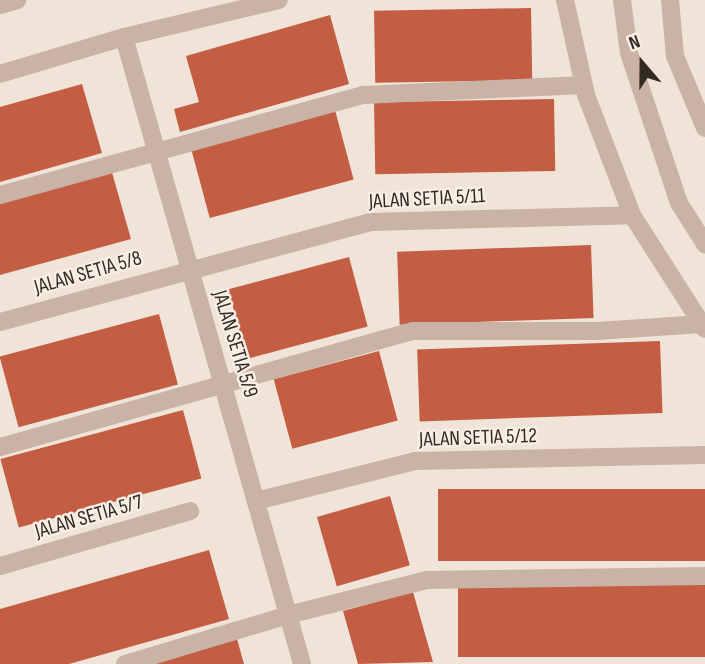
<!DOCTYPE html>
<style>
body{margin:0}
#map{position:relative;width:705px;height:664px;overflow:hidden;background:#f0e4d8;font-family:"Sofia Sans Condensed",sans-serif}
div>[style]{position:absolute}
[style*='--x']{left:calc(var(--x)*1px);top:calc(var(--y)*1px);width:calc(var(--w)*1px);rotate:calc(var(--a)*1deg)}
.building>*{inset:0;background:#c35d43;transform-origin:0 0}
.minor>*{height:18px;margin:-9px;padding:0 9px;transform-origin:9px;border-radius:9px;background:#c8b3a5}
span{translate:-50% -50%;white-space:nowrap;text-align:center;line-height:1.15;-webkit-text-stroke:5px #f8eee4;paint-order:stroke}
.street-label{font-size:21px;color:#332a26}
.north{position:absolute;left:607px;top:28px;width:70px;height:70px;-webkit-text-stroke:5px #f8eee4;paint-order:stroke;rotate:340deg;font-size:19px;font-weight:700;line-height:28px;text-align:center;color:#332a26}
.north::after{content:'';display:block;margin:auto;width:24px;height:32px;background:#332a26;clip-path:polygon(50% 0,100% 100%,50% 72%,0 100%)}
</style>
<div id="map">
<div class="building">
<i style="left:531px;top:8px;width:72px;height:157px;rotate:89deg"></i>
<i style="clip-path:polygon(330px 15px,349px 84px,180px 132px,174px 109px,199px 102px,186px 56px)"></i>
<i style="clip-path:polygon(82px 84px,102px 153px,0 182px,0 107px)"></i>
<i style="left:554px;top:99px;width:72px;height:180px;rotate:89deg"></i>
<i style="left:335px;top:110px;width:72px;height:149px;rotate:75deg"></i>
<i style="clip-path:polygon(111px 169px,131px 239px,0 275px,0 201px)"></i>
<i style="left:591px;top:245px;width:73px;height:194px;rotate:88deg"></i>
<i style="left:349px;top:257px;width:72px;height:125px;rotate:75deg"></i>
<i style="left:159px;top:314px;width:73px;height:165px;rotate:75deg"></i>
<i style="left:660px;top:341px;width:72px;height:243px;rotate:88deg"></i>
<i style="left:379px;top:351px;width:72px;height:109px;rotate:75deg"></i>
<i style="left:183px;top:410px;width:71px;height:189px;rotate:75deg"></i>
<i style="left:705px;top:489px;width:72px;height:267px;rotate:90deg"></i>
<i style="left:390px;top:496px;width:72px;height:76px;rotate:74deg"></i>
<i style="clip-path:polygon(209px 550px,229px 619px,69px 664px,0 664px,0 609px)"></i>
<i style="left:705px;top:584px;width:73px;height:247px;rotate:90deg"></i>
<i style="clip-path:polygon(413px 592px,433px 662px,358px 664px,343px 611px)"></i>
<i style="clip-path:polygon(237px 639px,244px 664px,153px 664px,187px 654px)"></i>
</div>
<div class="minor">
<i style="--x:565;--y:0;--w:97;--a:77.5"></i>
<i style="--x:586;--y:95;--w:129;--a:69"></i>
<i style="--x:632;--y:215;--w:135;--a:57.4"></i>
<i style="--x:622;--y:0;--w:53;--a:82.5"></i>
<i style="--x:629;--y:53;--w:158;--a:71.6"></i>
<i style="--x:679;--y:203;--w:49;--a:57.6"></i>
<i style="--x:670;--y:0;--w:56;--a:84.9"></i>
<i style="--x:675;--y:56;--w:78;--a:67.4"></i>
<i style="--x:0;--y:5;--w:18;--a:-16"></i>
<i style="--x:124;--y:37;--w:652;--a:74.15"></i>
<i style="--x:0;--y:74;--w:129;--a:-16.6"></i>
<i style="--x:124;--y:37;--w:159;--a:-13.4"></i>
<i style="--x:0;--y:195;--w:377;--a:-15.4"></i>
<i style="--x:363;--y:95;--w:221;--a:-2.6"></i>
<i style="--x:0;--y:322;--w:384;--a:-15.1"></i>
<i style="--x:371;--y:222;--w:261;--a:-1.5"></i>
<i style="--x:0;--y:447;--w:429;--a:-15.7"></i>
<i style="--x:413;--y:331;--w:184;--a:0"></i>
<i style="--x:597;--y:331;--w:105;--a:-3.8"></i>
<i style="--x:256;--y:501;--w:164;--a:-14.1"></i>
<i style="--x:415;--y:461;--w:290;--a:-1.2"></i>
<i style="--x:0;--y:566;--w:198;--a:-16.1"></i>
<i style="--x:125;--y:664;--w:170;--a:-16.7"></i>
<i style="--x:288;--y:615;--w:142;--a:-14.2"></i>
<i style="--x:426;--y:580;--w:279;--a:-0.8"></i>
</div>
<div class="street-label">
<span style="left:427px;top:199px;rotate:-3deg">JALAN SETIA 5/11</span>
<span style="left:88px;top:273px;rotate:-16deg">JALAN SETIA 5/8</span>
<span style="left:235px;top:344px;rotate:73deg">JALAN SETIA 5/9</span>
<span style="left:478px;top:438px;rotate:-2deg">JALAN SETIA 5/12</span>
<span style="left:89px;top:517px;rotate:-16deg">JALAN SETIA 5/7</span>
</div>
<div class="north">N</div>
</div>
